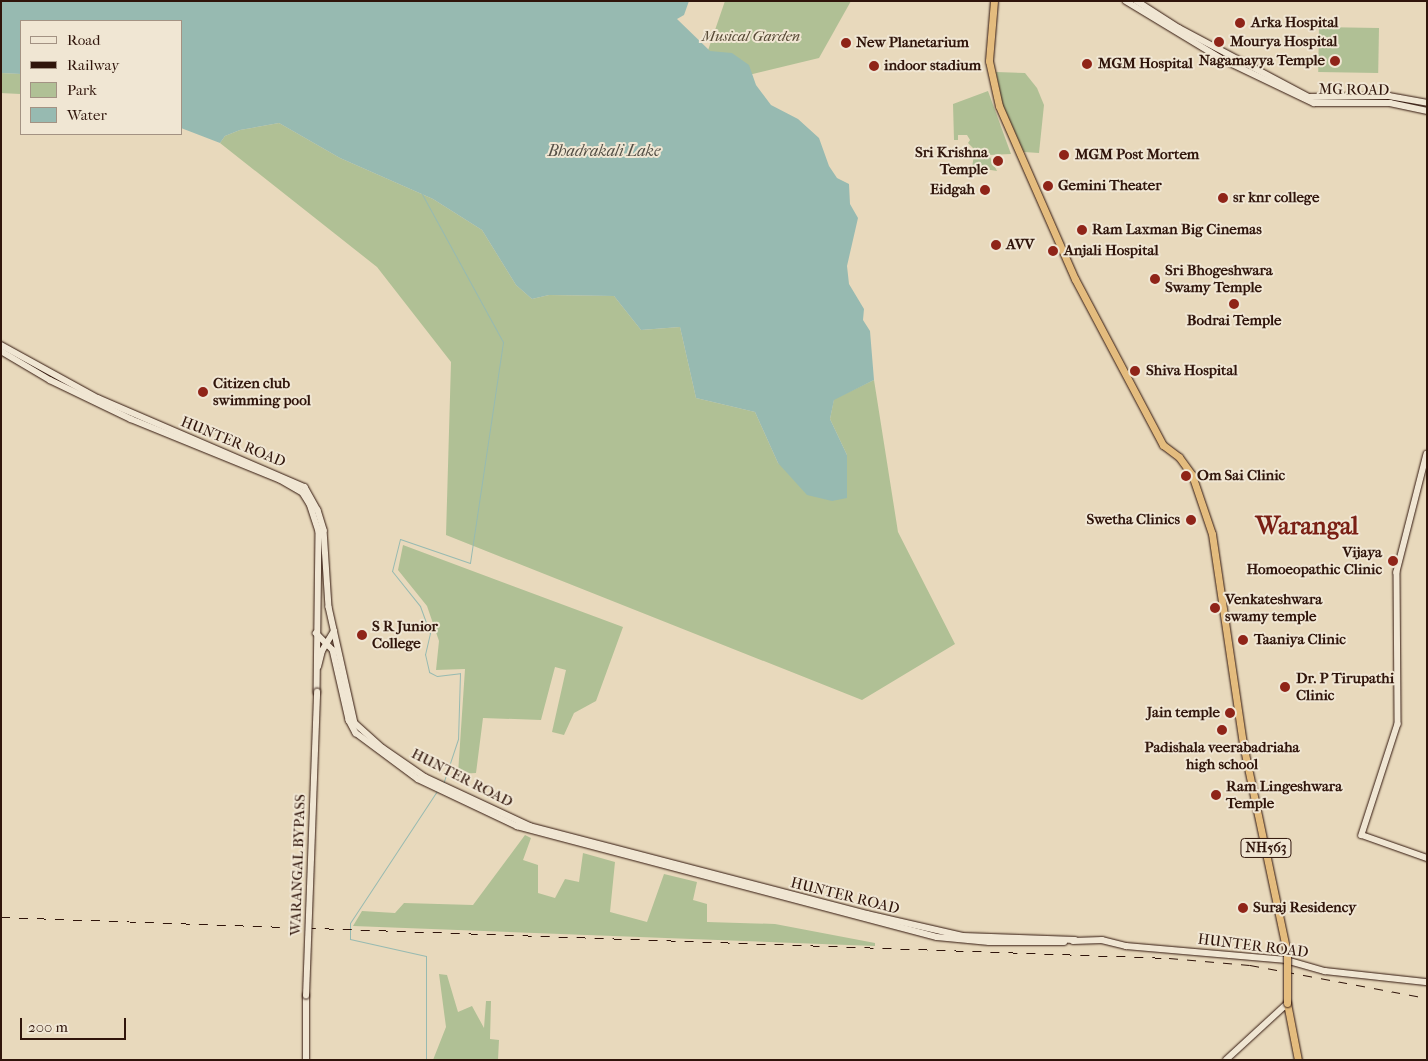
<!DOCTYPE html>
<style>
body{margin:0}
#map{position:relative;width:1428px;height:1061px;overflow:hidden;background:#e8d9bc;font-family:"IM FELL French Canon",serif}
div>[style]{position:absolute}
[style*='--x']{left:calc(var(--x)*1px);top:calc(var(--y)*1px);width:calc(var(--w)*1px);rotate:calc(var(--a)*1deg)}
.green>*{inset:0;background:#b0c095;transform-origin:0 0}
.water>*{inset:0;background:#97bab1}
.stream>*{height:1px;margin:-0.5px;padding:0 0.5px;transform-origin:0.5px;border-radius:0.5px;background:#97bab1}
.roads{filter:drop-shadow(0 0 1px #30150b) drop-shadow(0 0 1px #30150b)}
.secondary>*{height:5.5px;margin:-2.75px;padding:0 2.75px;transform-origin:2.75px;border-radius:2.75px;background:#f0e6d3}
.highway>*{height:7px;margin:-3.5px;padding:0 3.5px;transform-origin:3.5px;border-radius:3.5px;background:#e4bc7e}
.rail>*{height:1px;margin-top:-0.5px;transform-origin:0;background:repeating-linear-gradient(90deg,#30150b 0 9px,transparent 0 18px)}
.bridges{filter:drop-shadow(0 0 1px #30150b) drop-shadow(0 0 1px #30150b)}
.secondary-bridge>*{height:5.5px;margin:-2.75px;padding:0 2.75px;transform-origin:2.75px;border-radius:2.75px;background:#f0e6d3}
.highway-bridge>*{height:7px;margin:-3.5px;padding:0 3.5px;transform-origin:3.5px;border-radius:3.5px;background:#e4bc7e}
.dots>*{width:14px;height:14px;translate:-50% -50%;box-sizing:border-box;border:2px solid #f0e6d3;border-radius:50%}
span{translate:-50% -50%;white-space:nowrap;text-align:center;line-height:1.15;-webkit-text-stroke:4px #f0e6d3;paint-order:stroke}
.shield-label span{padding:1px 4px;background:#f0e6d3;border:1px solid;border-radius:4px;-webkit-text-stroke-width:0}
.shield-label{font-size:14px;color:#30150b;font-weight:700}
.poi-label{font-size:15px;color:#30150b;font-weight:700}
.left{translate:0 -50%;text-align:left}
.right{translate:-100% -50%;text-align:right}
.park-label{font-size:15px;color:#564834;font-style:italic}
.street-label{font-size:15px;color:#30150b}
.water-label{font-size:16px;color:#544f45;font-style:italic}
.town-label{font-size:25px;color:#7a1f14;font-weight:700}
.frame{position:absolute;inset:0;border:2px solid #30150b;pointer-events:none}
.legend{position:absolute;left:20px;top:20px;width:162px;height:115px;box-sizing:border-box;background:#f0e6d3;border:1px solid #a39283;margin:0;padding:6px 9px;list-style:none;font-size:15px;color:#30150b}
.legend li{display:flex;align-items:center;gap:10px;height:25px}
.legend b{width:25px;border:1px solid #a39283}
.scale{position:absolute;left:20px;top:1018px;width:106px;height:22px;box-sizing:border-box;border:2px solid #30150b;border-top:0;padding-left:6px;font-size:15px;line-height:18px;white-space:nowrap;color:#30150b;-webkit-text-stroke:4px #f0e6d3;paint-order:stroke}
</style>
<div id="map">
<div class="green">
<i style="clip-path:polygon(725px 1px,851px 1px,819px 58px,695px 88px)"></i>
<i style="left:1319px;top:27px;width:60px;height:45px;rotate:1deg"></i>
<i style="clip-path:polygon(996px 72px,1025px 73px,1037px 88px,1044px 105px,1039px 153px,1024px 152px,1003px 105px)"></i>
<i style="left:1px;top:73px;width:20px;height:20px;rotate:3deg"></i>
<i style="clip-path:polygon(988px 91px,1011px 154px,989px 155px,997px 171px,972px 167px,975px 150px,968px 143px,970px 140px,967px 135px,958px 135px,958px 140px,954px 140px,953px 104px)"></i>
<i style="clip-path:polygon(279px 123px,340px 158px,433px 199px,482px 230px,516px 285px,532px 299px,549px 295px,614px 296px,641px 330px,680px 327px,696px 398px,755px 412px,778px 463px,847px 498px,847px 455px,830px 419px,834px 399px,874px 380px,898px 532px,955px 644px,862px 700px,446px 535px,451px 362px,377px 267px,220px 143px,225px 136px,240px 130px)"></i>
<i style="clip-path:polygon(403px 545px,623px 627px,596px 701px,574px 713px,564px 735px,552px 732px,566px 670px,555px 667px,541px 720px,483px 718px,476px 773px,458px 774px,465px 669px,436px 670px,439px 641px,427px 606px,398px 570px)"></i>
<i style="clip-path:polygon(525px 835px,531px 838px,523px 860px,538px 865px,538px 893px,555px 898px,565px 879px,579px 882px,583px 853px,615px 862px,610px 912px,647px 922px,664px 874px,697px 882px,693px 900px,707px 904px,707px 922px,775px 924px,875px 943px,875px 946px,353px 926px,362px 911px,395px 913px,404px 903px,473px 905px)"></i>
<i style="clip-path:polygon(439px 974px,447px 975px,458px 1012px,472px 1006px,484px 1028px,486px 1001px,491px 1001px,490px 1039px,499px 1040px,498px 1060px,433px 1060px,446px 1027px)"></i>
</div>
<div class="water">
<i style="clip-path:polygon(1px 1px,689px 1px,684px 15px,677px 19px,710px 51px,732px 53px,749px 65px,756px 85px,771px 105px,798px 119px,819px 138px,829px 166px,837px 178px,849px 184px,850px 204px,858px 218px,847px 266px,849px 284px,864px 309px,863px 320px,870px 331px,874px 380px,834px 400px,830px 419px,847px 455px,847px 498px,832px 501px,807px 495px,778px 463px,755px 412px,696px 398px,680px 327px,641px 330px,614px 296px,549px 295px,532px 299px,516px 285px,482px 230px,433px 199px,340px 158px,279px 123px,240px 130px,225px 136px,220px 143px,181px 128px,181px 21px,21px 21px,21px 74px,1px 73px)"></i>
</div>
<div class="stream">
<i style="--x:422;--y:194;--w:169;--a:61.3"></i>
<i style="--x:503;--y:342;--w:223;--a:98.5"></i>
<i style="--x:470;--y:563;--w:74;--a:-161.1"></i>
<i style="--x:400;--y:539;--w:33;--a:104"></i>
<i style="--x:392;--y:571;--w:45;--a:51.3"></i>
<i style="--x:420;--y:606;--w:29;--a:70"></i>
<i style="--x:430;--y:633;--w:22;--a:103"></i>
<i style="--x:425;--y:654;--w:18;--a:77"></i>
<i style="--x:429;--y:672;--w:9;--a:27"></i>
<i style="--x:437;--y:676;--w:23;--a:-7"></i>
<i style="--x:460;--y:673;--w:66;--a:91.7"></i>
<i style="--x:458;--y:739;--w:47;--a:108.4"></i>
<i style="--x:426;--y:1060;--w:104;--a:-90"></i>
<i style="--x:426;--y:956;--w:78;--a:-167.4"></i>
<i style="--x:350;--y:939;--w:16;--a:-90"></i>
<i style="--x:350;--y:923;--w:158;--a:-56.6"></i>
</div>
<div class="roads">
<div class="secondary">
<i style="--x:1126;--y:1;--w:112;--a:31.1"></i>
<i style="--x:1222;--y:59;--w:102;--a:25.6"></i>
<i style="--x:1314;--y:103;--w:76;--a:0"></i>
<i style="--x:1390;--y:103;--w:38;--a:12"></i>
<i style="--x:1137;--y:1;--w:50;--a:32.7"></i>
<i style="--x:1179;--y:28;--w:147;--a:28"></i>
<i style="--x:1309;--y:97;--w:80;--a:-0.7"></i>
<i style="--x:1389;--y:96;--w:39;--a:10"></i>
<i style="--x:1;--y:345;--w:111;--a:28.7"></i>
<i style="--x:98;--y:398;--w:225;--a:23.3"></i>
<i style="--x:305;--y:487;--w:26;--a:61"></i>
<i style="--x:318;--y:510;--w:21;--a:73"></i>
<i style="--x:324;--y:530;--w:77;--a:86.3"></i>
<i style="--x:329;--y:607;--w:119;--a:77.4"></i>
<i style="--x:355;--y:723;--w:38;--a:42"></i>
<i style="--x:383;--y:748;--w:51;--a:34.6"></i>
<i style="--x:425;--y:777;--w:116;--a:25"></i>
<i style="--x:530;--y:826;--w:348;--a:14.6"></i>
<i style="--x:867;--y:914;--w:98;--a:12.9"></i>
<i style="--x:963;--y:936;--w:112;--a:2"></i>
<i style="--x:1;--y:351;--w:57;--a:30.6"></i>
<i style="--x:50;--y:380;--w:90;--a:25.7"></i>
<i style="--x:131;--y:419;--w:160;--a:22.1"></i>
<i style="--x:279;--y:479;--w:28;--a:30"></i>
<i style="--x:303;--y:493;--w:13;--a:58"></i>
<i style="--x:310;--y:504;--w:29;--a:72"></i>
<i style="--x:319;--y:532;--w:160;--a:90.7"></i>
<i style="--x:1427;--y:454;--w:122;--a:104.3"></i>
<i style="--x:1397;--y:572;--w:152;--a:89.6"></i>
<i style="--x:1398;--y:724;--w:117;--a:108"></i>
<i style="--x:1362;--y:835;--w:69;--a:19.5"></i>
<i style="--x:316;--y:633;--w:24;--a:45"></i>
<i style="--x:333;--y:650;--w:72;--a:77.1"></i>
<i style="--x:349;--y:720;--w:15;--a:62"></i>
<i style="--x:356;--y:733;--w:77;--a:36.6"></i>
<i style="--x:418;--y:779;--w:110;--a:25.4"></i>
<i style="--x:517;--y:826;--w:434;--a:14.8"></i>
<i style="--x:937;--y:937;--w:52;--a:5.5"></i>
<i style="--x:989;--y:942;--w:75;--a:0"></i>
<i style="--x:318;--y:667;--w:16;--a:-76"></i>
<i style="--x:322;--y:651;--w:23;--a:-59"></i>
<i style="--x:1073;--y:941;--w:29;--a:-2"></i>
<i style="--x:1102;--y:940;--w:25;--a:14"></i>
<i style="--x:1126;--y:946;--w:161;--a:5"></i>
<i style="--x:1286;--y:960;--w:41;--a:15.8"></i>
<i style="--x:1325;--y:971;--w:103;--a:6.2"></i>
<i style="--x:306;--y:1060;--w:64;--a:-90"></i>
<i style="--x:1226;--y:1060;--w:83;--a:-42.6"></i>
</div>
<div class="highway">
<i style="--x:994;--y:1;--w:60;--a:94.8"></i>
<i style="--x:989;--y:61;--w:46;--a:77.5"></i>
<i style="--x:999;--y:106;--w:189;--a:66.3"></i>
<i style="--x:1075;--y:279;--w:188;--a:62.1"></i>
<i style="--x:1163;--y:445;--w:20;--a:37"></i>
<i style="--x:1179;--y:457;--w:22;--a:54"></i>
<i style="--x:1192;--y:475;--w:62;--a:71.3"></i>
<i style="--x:1212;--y:534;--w:212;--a:81.6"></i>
<i style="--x:1243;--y:744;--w:214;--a:78.1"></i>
<i style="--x:1287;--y:1003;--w:58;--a:79.1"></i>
</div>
</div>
<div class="rail">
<i style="--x:1;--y:917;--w:1169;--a:2.01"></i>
<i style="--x:1169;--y:958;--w:81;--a:4.9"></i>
<i style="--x:1250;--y:965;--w:180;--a:10.6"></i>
</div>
<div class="bridges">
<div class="secondary-bridge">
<i style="--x:306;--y:996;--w:304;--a:-87.9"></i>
</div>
<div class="highway-bridge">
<i style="--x:1287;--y:1003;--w:50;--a:-90"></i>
</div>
</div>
<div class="dots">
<i style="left:1240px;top:23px;background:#8f2418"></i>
<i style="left:1219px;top:42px;background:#8f2418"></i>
<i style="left:846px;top:43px;background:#8f2418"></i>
<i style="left:1335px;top:61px;background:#8f2418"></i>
<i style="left:1087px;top:64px;background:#8f2418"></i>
<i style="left:874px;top:66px;background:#8f2418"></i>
<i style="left:1064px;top:155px;background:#8f2418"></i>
<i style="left:998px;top:161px;background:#8f2418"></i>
<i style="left:1048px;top:186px;background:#8f2418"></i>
<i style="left:985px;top:190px;background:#8f2418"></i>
<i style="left:1223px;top:198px;background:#8f2418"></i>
<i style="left:1082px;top:230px;background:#8f2418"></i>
<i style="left:996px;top:245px;background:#8f2418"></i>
<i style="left:1053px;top:251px;background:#8f2418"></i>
<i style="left:1155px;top:279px;background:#8f2418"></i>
<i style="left:1234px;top:304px;background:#8f2418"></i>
<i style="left:1135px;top:371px;background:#8f2418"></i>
<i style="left:203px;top:392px;background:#8f2418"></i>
<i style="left:1186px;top:476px;background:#8f2418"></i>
<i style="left:1191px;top:520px;background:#8f2418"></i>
<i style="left:1393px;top:561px;background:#8f2418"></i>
<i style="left:1215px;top:608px;background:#8f2418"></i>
<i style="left:362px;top:635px;background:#8f2418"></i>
<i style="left:1243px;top:640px;background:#8f2418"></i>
<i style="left:1285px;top:687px;background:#8f2418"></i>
<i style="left:1230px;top:713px;background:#8f2418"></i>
<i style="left:1222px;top:730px;background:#8f2418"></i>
<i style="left:1216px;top:795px;background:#8f2418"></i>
<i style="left:1243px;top:908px;background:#8f2418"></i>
</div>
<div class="shield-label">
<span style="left:1266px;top:848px">NH563</span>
</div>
<div class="poi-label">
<span class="left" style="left:1251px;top:23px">Arka Hospital</span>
<span class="left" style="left:1230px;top:42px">Mourya Hospital</span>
<span class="left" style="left:856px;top:43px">New Planetarium</span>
<span class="right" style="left:1325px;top:61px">Nagamayya Temple</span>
<span class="left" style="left:1098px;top:64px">MGM Hospital</span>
<span class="left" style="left:884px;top:66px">indoor stadium</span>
<span class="right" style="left:988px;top:161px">Sri Krishna<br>Temple</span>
<span class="left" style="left:1075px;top:155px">MGM Post Mortem</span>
<span class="left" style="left:1058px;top:186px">Gemini Theater</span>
<span class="right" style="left:975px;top:190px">Eidgah</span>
<span class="left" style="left:1233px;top:198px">sr knr college</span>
<span class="left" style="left:1092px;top:230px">Ram Laxman Big Cinemas</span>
<span class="left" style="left:1006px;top:245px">AVV</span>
<span class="left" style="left:1064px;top:251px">Anjali Hospital</span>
<span class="left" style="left:1165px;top:279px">Sri Bhogeshwara<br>Swamy Temple</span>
<span style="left:1234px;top:321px">Bodrai Temple</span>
<span class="left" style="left:1146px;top:371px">Shiva Hospital</span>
<span class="left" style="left:213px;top:392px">Citizen club<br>swimming pool</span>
<span class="left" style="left:1197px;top:476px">Om Sai Clinic</span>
<span class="right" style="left:1180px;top:520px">Swetha Clinics</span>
<span class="right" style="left:1382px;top:561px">Vijaya<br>Homoeopathic Clinic</span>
<span class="left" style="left:1225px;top:608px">Venkateshwara<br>swamy temple</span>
<span class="left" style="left:372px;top:635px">S R Junior<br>College</span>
<span class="left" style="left:1254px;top:640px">Taaniya Clinic</span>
<span class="left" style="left:1296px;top:687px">Dr. P Tirupathi<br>Clinic</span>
<span class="right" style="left:1220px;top:713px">Jain temple</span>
<span style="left:1222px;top:756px">Padishala veerabadriaha<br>high school</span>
<span class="left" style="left:1226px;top:795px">Ram Lingeshwara<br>Temple</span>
<span class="left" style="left:1253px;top:908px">Suraj Residency</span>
</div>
<div class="park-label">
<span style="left:751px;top:37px">Musical Garden</span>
</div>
<div class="street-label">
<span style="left:1354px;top:90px;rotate:1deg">MG ROAD</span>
<span style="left:233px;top:442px;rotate:22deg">HUNTER ROAD</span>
<span style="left:462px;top:778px;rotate:27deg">HUNTER ROAD</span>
<span style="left:298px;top:865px;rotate:-88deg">WARANGAL BYPASS</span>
<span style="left:845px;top:896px;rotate:14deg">HUNTER ROAD</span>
<span style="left:1253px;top:946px;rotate:7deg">HUNTER ROAD</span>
</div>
<div class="water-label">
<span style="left:604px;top:151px">Bhadrakali Lake</span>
</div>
<div class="town-label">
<span style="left:1307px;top:526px">Warangal</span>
</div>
<div class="frame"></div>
<ul class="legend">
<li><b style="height:6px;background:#f0e6d3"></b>Road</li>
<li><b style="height:6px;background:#30150b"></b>Railway</li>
<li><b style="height:14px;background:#b0c095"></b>Park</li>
<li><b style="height:14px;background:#97bab1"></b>Water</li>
</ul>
<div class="scale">200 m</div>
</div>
